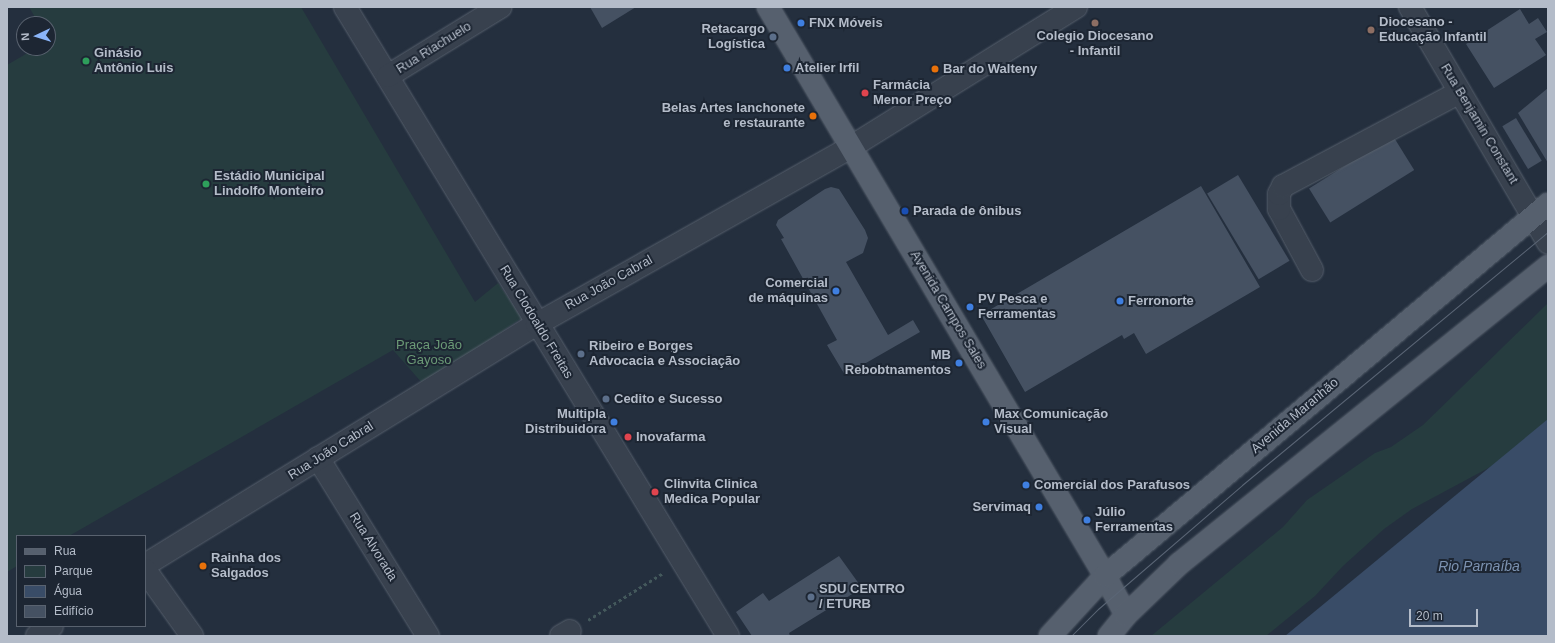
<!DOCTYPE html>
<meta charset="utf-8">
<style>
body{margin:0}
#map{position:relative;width:1555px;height:643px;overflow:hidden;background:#242f3e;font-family:Helvetica,sans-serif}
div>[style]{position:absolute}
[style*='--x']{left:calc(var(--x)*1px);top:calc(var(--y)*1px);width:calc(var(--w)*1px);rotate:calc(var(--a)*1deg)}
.green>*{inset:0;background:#263c3f}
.water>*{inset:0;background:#394c67}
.building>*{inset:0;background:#455162;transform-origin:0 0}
.path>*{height:2.5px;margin-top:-1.25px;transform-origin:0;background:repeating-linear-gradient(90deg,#44595c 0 3px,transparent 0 6px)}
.roads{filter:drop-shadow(0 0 1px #565f6c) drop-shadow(0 0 1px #565f6c)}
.minor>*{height:22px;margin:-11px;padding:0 11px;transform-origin:11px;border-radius:11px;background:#38414e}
.major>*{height:22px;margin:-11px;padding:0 11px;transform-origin:11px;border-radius:11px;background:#56606e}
.tram>*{height:1px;margin:-0.5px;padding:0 0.5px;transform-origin:0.5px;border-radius:0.5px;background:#5a6575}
.dots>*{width:11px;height:11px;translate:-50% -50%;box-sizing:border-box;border:2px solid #1d2633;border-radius:50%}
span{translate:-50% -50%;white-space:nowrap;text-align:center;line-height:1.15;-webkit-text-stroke:4px #1d2633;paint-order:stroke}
.poi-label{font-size:13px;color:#b4bcc9;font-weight:700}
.left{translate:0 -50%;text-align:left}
.right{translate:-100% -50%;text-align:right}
.street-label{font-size:13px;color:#b4bcc9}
.park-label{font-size:13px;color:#6b9a76}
.water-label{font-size:14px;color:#7c92b1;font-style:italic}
.frame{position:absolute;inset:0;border:8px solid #b4bcc9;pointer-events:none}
.legend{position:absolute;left:16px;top:535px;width:130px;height:92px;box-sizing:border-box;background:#1d2633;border:1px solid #59626f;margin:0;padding:5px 7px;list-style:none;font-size:12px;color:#b4bcc9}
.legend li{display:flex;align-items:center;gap:8px;height:20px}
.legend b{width:20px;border:1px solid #59626f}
.north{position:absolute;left:16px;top:16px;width:40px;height:40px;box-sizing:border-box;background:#1d2633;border:1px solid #59626f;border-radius:50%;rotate:266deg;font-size:11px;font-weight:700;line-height:16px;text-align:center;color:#b4bcc9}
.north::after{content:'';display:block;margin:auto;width:14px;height:18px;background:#8ab4f8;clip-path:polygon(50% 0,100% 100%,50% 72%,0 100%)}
.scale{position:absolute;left:1409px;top:609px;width:69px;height:18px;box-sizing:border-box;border:2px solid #b4bcc9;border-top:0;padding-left:5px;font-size:12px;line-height:14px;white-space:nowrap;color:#b4bcc9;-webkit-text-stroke:3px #1d2633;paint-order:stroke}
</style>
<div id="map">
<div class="green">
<i style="clip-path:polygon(29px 7px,301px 7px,475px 302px,498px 283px,522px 318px,423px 384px,393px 350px,69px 536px,17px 536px,17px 566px,7px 572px,7px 65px,36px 48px,48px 48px,49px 40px,48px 24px,39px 24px)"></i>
<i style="clip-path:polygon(1548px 303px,1548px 431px,1531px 445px,1412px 509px,1384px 529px,1343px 566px,1315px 596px,1266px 636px,1151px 636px,1283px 527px,1307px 500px,1375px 453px,1391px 447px,1423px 425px)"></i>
</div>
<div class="water">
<i style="clip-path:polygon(1548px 419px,1548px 636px,1285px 636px)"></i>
</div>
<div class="building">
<i style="clip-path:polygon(590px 7px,636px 7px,602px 28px)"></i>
<i style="clip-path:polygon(1520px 9px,1529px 24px,1538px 18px,1547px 32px,1535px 39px,1546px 55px,1494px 88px,1466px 44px)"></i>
<i style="clip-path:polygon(1548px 88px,1548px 163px,1518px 113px)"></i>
<i style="left:1516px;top:118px;width:50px;height:16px;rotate:59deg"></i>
<i style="left:1393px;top:136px;width:40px;height:99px;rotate:58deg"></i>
<i style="left:1238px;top:175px;width:100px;height:36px;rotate:59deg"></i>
<i style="clip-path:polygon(1201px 186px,1260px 287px,1146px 354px,1134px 333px,1124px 339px,1122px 335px,1025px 392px,981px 315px)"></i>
<i style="clip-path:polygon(831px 187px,839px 189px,865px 230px,868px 238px,863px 253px,846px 262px,888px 335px,913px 320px,920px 332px,845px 375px,827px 345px,837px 340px,781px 239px,784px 238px,776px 225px,778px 220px,825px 189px)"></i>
<i style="clip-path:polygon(839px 556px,862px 588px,789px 633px,790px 636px,752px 636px,736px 612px,763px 593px,769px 601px)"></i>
</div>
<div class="path">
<i style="--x:588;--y:620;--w:89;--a:-32.1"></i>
</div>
<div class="roads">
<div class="minor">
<i style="--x:345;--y:7;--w:736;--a:58.66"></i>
<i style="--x:1410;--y:7;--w:273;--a:59.6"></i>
<i style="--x:388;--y:76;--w:132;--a:-31.6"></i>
<i style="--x:1312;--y:270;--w:69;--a:-118.4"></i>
<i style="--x:1279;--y:209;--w:15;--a:-90"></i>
<i style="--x:1279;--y:194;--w:9;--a:-63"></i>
<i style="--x:1283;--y:186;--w:200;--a:-28"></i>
<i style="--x:318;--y:458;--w:209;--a:58.3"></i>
<i style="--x:145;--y:565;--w:460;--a:-31.6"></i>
<i style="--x:537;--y:324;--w:360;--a:-29.4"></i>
<i style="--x:851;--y:147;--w:265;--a:-31.9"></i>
<i style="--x:145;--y:570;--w:81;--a:54.5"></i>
<i style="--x:37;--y:636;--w:18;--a:-34"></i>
<i style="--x:561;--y:636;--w:10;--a:-29"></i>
</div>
<div class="major">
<i style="--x:768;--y:7;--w:661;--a:59.36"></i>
<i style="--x:1105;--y:576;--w:44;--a:61.7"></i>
<i style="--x:1050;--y:636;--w:81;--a:-47.5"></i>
<i style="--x:1105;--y:576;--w:578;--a:-40.02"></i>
<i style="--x:1109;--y:636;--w:27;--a:-51"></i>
<i style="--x:1126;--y:615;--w:74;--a:-43.9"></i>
<i style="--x:1179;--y:564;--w:474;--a:-38.9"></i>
</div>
</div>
<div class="tram">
<i style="--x:1071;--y:636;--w:38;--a:-45"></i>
<i style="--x:1098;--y:609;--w:190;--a:-40.7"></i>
<i style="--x:1242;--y:485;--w:397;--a:-39.6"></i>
</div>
<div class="dots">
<i style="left:801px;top:23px;background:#3f7fe0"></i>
<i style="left:1095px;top:23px;background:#8d6e63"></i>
<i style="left:1371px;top:30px;background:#8d6e63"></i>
<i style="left:773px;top:37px;background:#5c6f8a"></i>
<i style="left:86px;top:61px;background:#2e9e5b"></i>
<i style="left:787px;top:68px;background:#3f7fe0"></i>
<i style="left:935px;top:69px;background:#e8710a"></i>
<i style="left:865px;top:93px;background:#e0444e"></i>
<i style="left:813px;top:116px;background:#e8710a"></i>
<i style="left:206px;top:184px;background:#2e9e5b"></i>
<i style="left:905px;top:211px;background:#1a4fb4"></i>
<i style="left:836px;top:291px;background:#3f7fe0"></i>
<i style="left:1120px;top:301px;background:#3f7fe0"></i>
<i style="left:970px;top:307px;background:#3f7fe0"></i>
<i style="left:581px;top:354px;background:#5c6f8a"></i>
<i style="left:959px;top:363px;background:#3f7fe0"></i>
<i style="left:606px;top:399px;background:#5c6f8a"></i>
<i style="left:614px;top:422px;background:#3f7fe0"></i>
<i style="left:986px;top:422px;background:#3f7fe0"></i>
<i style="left:628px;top:437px;background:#e0444e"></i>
<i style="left:1026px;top:485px;background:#3f7fe0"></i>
<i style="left:655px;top:492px;background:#e0444e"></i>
<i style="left:1039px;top:507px;background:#3f7fe0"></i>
<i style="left:1087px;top:520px;background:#3f7fe0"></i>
<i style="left:203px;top:566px;background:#e8710a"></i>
<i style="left:811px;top:597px;background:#5c6f8a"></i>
</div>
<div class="poi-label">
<span class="left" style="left:809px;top:23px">FNX Móveis</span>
<span class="left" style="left:1379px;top:30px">Diocesano -<br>Educação Infantil</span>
<span class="right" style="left:765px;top:37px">Retacargo<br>Logística</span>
<span style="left:1095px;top:44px">Colegio Diocesano<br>- Infantil</span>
<span class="left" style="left:94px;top:61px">Ginásio<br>Antônio Luis</span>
<span class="left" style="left:795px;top:68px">Atelier Irfil</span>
<span class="left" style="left:943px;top:69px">Bar do Walteny</span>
<span class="left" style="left:873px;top:93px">Farmácia<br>Menor Preço</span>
<span class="right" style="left:805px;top:116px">Belas Artes lanchonete<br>e restaurante</span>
<span class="left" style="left:214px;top:184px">Estádio Municipal<br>Lindolfo Monteiro</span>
<span class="left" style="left:913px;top:211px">Parada de ônibus</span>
<span class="right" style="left:828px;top:291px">Comercial<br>de máquinas</span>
<span class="left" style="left:978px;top:307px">PV Pesca e<br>Ferramentas</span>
<span class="left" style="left:1128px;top:301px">Ferronorte</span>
<span class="left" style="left:589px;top:354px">Ribeiro e Borges<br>Advocacia e Associação</span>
<span class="right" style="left:951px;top:363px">MB<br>Rebobtnamentos</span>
<span class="left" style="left:614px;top:399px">Cedito e Sucesso</span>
<span class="right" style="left:606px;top:422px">Multipla<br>Distribuidora</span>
<span class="left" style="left:994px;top:422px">Max Comunicação<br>Visual</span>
<span class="left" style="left:636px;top:437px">Inovafarma</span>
<span class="left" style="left:664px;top:492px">Clinvita Clinica<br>Medica Popular</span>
<span class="left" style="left:1034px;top:485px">Comercial dos Parafusos</span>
<span class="right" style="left:1031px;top:507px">Servimaq</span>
<span class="left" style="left:1095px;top:520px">Júlio<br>Ferramentas</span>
<span class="left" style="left:211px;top:566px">Rainha dos<br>Salgados</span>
<span class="left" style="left:819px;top:597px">SDU CENTRO<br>/ ETURB</span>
</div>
<div class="street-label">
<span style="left:434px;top:48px;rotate:-32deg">Rua Riachuelo</span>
<span style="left:1479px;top:124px;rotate:59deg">Rua Benjamin Constant</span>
<span style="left:609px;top:283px;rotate:-29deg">Rua João Cabral</span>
<span style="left:948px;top:310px;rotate:59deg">Avenida Campos Sales</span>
<span style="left:536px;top:322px;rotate:59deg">Rua Clodoaldo Freitas</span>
<span style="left:1295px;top:416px;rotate:-40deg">Avenida Maranhão</span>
<span style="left:331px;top:451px;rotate:-32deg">Rua João Cabral</span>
<span style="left:373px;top:547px;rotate:58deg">Rua Alvorada</span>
</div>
<div class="park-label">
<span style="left:429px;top:353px">Praça João<br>Gayoso</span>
</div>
<div class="water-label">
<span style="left:1479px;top:566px">Rio Parnaíba</span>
</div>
<div class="frame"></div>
<ul class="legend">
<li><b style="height:5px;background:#56606e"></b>Rua</li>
<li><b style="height:11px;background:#263c3f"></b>Parque</li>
<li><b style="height:11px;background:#394c67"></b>Água</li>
<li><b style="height:11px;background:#455162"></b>Edifício</li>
</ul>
<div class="north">N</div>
<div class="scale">20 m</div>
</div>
